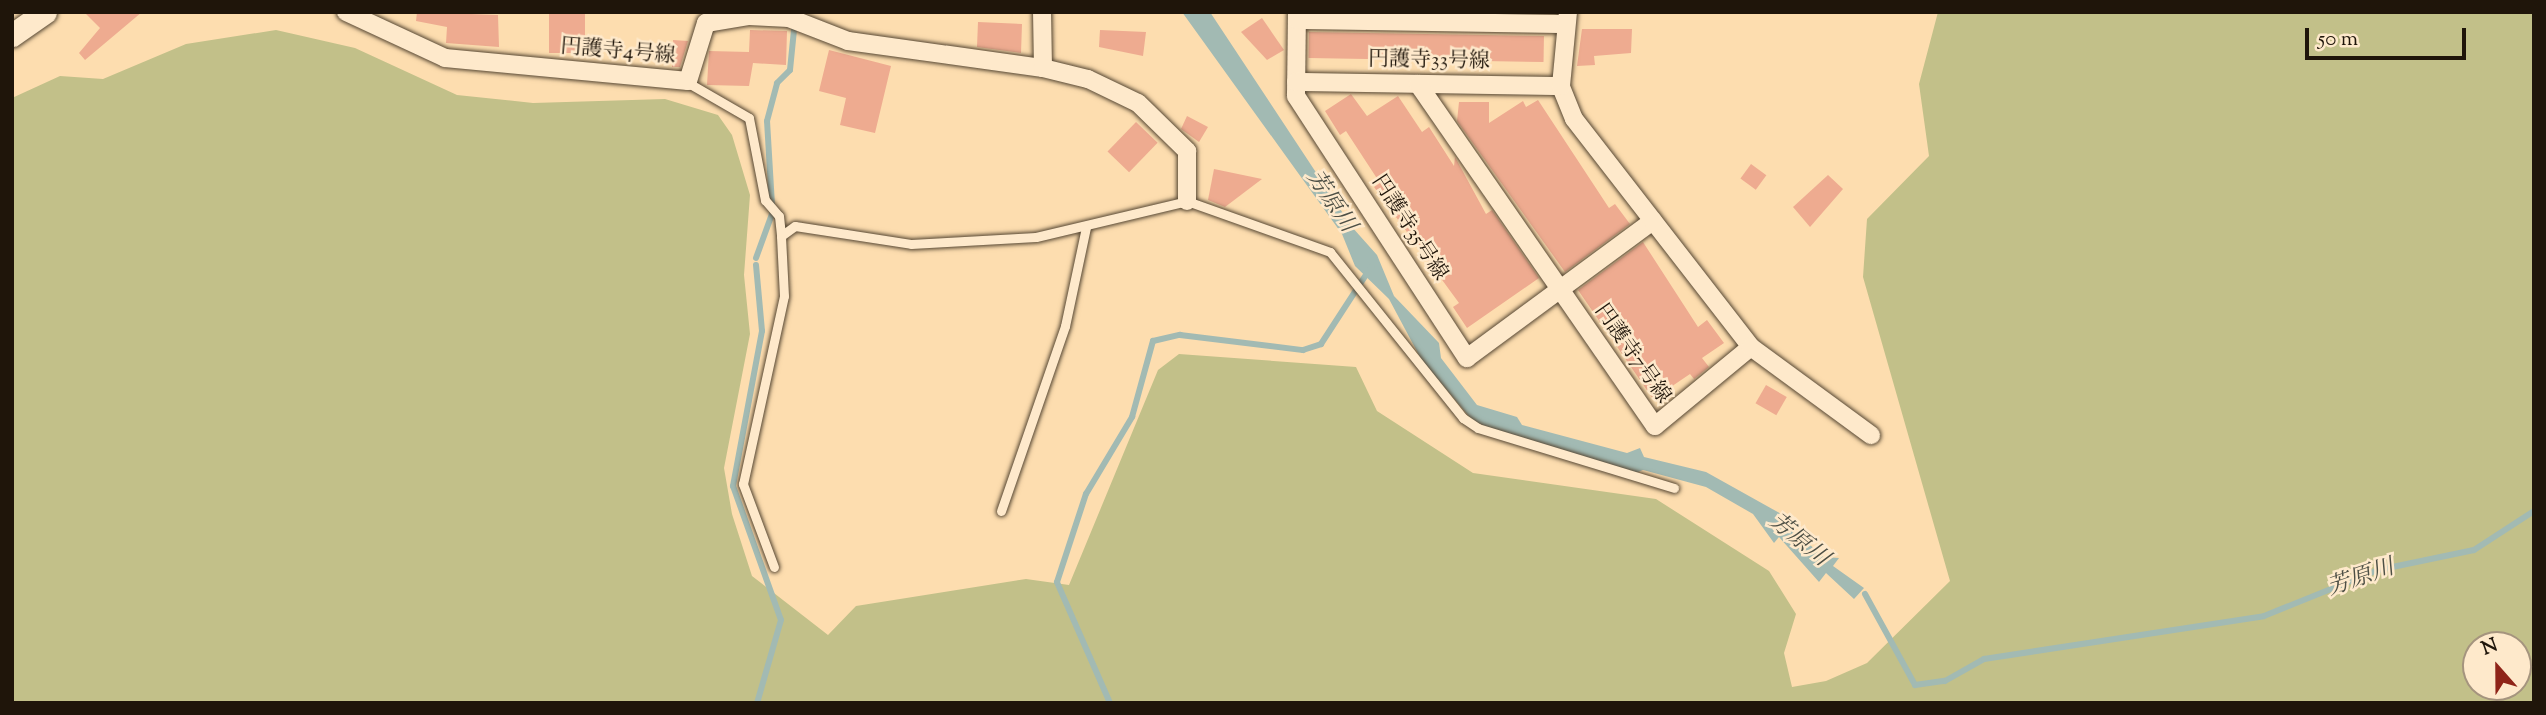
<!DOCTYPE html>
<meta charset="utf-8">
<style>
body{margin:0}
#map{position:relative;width:2546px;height:715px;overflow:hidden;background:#fdddaf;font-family:"Sorts Mill Goudy","Noto Serif JP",serif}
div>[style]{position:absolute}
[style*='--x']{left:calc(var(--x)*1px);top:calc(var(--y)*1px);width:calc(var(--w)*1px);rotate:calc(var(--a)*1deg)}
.green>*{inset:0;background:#c2c089}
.water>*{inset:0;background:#a2bab3}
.stream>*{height:6px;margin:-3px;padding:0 3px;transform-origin:3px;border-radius:3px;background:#a2bab3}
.building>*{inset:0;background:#eeab90;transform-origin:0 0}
.roads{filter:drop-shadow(0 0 2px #564733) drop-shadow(0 0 2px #564733)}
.service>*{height:9px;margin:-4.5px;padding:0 4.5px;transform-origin:4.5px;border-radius:4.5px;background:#fee9cb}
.minor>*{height:18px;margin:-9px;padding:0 9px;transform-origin:9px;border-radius:9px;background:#fee9cb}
.tertiary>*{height:23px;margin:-11.5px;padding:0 11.5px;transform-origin:11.5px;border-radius:11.5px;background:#fee9cb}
span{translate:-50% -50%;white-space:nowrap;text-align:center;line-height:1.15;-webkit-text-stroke:5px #fee9cb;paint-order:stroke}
.street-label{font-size:21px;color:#1f150a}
.water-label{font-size:23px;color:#4d4f45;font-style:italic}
.frame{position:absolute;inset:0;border:14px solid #1f150a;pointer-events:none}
.north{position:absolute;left:2462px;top:631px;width:70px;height:70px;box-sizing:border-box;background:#fee9cb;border:2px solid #a5947e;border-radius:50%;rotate:339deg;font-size:19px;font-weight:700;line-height:28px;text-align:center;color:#1f150a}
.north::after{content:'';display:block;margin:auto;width:24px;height:32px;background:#8f2418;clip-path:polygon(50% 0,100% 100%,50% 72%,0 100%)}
.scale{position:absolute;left:2305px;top:28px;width:161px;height:32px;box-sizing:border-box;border:4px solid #1f150a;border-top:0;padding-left:9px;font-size:21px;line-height:24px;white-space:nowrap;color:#1f150a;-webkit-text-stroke:5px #fee9cb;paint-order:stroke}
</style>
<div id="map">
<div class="green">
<i style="clip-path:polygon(evenodd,1938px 12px,2534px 12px,2534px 703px,12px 703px,12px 98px,60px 76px,103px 79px,186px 44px,276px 30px,355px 48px,457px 95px,533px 103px,665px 99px,718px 115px,732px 135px,750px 195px,744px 275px,750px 334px,724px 468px,732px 514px,752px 576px,828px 635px,856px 606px,1026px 579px,1069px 585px,1158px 370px,1179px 354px,1356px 367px,1377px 411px,1473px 473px,1656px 499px,1769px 571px,1796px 614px,1784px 653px,1792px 687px,1826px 681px,1867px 663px,1950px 581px,1863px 277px,1867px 219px,1929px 156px,1919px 84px,1938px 12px,2476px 645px,2518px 645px,2518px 687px,2476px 687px,2476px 645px)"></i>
</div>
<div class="water">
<i style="clip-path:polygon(1182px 12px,1210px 12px,1352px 227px,1377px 255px,1394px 296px,1439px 343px,1441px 358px,1477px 405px,1517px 417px,1522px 425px,1627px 453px,1640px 448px,1644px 457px,1706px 472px,1792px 520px,1788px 526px,1824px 557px,1839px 558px,1833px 566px,1864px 588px,1854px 599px,1826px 573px,1819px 582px,1779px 537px,1774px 543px,1753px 514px,1706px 487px,1643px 470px,1633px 474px,1511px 439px,1472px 420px,1421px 359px,1389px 299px,1355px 266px,1342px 234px)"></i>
</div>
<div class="stream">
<i style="--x:772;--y:205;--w:84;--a:-93.4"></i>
<i style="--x:767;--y:121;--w:39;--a:-75"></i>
<i style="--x:777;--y:83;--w:18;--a:-45"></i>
<i style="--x:790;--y:70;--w:40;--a:-84.3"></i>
<i style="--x:756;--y:258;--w:47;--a:-70"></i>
<i style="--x:756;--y:265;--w:66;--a:84.8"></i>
<i style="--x:762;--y:331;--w:158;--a:100.6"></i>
<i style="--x:733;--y:486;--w:142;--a:70.3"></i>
<i style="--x:781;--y:620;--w:86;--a:106.1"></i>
<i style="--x:1865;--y:594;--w:104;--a:61.2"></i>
<i style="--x:1915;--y:685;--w:30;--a:-8"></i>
<i style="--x:1945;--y:681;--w:45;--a:-29.4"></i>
<i style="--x:1984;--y:659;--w:283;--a:-8.7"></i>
<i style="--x:2264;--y:616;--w:123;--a:-22"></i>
<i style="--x:2378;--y:570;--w:98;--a:-11.8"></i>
<i style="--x:2474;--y:550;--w:72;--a:-33"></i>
<i style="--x:1110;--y:703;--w:132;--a:-113.7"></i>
<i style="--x:1057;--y:582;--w:93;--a:-71.8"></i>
<i style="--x:1086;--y:494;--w:90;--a:-59.1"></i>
<i style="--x:1132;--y:417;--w:79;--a:-74.6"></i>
<i style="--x:1153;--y:341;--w:28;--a:-13"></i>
<i style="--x:1180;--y:335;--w:124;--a:7"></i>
<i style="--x:1303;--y:350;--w:19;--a:-18"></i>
<i style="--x:1321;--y:344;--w:92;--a:-57"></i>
</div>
<div class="building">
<i style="clip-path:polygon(84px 12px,142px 12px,85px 60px,79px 53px,100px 28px)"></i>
<i style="clip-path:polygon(417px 12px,498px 15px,499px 47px,446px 43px,447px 27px,416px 21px)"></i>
<i style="left:549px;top:12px;width:36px;height:41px"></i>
<i style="clip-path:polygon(1262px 18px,1284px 50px,1267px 60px,1241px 32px)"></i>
<i style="clip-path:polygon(978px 22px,1022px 24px,1021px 53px,977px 47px)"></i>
<i style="clip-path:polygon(1582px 29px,1632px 29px,1631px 53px,1594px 56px,1595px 65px,1577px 66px)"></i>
<i style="clip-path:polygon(750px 30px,787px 31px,786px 65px,753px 63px,749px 86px,707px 85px,709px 51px,749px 52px)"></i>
<i style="clip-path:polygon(1100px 30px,1146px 32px,1143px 56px,1099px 47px)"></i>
<i style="left:1309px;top:32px;width:235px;height:26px;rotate:1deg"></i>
<i style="clip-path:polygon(673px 40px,688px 41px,680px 67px,672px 67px)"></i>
<i style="clip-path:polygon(829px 50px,891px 66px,875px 133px,840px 125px,846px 98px,819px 91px)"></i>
<i style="clip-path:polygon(1351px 94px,1367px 116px,1398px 96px,1422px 132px,1429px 127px,1454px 166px,1455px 157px,1486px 214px,1492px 210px,1539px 278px,1467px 328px,1453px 307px,1459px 303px,1374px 187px,1380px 183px,1346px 131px,1340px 135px,1325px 111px)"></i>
<i style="clip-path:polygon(1538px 100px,1609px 208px,1615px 204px,1630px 224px,1565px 272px,1457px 121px,1459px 102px,1489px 102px,1489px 123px,1523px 101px,1526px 107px)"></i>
<i style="clip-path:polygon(1187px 116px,1208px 127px,1199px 142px,1181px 129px)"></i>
<i style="left:1136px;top:122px;width:30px;height:41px;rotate:44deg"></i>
<i style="left:1751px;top:164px;width:19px;height:18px;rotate:36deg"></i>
<i style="clip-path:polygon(1214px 169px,1262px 179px,1225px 207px,1208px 200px)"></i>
<i style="clip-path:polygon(1828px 175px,1843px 189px,1810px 227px,1793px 207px)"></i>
<i style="clip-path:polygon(1643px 242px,1698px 327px,1707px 320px,1724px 343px,1702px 358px,1709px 367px,1694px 379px,1690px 374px,1653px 399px,1578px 290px)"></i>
<i style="left:1766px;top:385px;width:24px;height:21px;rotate:30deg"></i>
</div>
<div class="roads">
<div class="service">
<i style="--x:685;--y:81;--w:74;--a:30"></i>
<i style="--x:749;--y:118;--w:84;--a:79"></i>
<i style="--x:765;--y:200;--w:21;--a:49"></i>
<i style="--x:779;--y:216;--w:20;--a:84"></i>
<i style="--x:1001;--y:511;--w:196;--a:-70.9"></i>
<i style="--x:1065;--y:326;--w:101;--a:-78"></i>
<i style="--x:774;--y:567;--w:89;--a:-110.5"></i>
<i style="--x:743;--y:484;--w:192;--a:-77.7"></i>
<i style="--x:784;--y:296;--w:60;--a:-92.9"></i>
<i style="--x:781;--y:236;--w:17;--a:-36"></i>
<i style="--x:795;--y:226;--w:117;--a:8.8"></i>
<i style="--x:911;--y:244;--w:125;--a:-3.2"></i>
<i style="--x:1036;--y:237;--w:155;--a:-13.4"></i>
<i style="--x:1187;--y:201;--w:152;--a:19.6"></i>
<i style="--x:1330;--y:252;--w:213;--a:51.3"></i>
<i style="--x:1463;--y:418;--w:18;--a:34"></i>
<i style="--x:1478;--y:428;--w:205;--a:17"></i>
</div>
<div class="minor">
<i style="--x:346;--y:12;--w:109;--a:24.9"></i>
<i style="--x:445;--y:58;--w:244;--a:5.4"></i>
<i style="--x:688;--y:81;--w:61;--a:-72.8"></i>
<i style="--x:706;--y:23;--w:44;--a:-9.2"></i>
<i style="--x:749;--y:16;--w:40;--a:2.9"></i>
<i style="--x:789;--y:18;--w:63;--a:21.3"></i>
<i style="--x:848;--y:41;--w:197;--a:7.9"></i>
<i style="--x:1043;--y:68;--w:56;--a:-91"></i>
<i style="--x:1297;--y:12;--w:84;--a:90.7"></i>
<i style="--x:1296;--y:96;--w:313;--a:56.9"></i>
<i style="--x:1467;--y:358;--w:231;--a:-36.4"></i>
<i style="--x:1297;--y:20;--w:269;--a:0.9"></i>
<i style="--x:1043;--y:68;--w:46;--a:13.7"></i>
<i style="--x:1088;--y:79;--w:55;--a:25.6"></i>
<i style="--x:1138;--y:103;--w:69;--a:44.4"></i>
<i style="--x:1187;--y:151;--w:50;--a:90"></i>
<i style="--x:1296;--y:82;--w:265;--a:0.9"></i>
<i style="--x:1418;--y:84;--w:416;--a:55.3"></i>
<i style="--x:1655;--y:426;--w:124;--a:-39.5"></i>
<i style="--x:1751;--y:347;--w:289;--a:-127.8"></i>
<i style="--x:1574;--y:119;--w:35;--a:-112"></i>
<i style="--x:1561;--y:86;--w:74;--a:-84.6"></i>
<i style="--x:1751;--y:347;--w:149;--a:36.3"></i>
</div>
<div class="tertiary">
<i style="--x:12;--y:35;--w:40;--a:-34.9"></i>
</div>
</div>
<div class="street-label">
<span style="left:618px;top:52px;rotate:5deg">円護寺4号線</span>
<span style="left:1429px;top:61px;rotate:1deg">円護寺33号線</span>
<span style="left:1409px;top:228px;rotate:57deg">円護寺35号線</span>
<span style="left:1632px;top:354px;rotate:55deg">円護寺7号線</span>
</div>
<div class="water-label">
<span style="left:1330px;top:202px;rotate:56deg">芳原川</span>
<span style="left:1798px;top:541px;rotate:39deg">芳原川</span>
<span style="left:2361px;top:579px;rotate:-19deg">芳原川</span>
</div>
<div class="frame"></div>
<div class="north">N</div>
<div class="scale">50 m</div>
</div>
